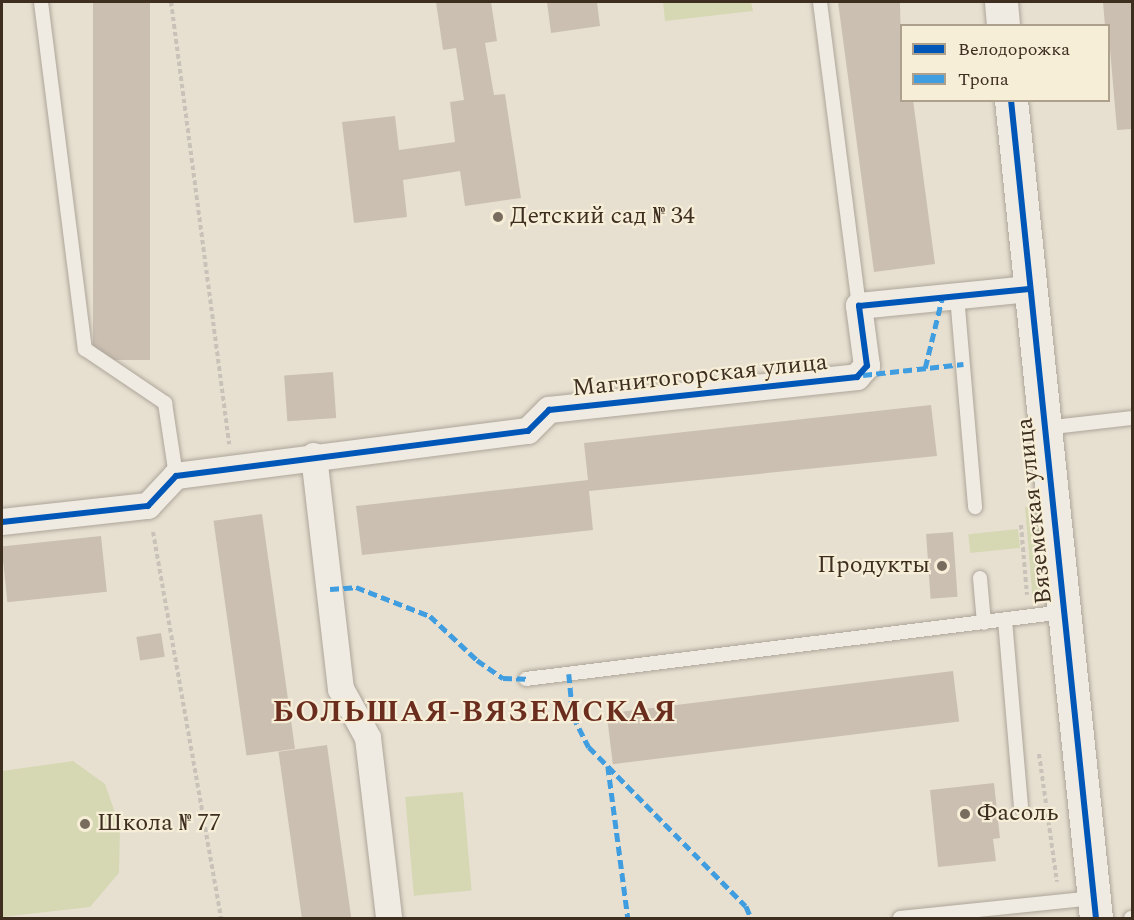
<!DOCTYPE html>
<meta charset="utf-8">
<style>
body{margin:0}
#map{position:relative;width:1134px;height:920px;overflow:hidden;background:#e7e0d1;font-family:Spectral,serif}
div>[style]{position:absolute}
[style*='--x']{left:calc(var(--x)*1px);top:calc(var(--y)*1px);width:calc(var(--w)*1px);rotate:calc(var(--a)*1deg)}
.green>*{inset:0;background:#d6d7b3;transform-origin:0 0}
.building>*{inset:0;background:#cbbfb2;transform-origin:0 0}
.path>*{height:4px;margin-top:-2px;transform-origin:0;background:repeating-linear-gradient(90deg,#c8c2b9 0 4.5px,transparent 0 7.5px)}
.roads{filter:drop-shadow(0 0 2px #ada599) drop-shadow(0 0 2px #ada599)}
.lane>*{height:14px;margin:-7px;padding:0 7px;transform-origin:7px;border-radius:7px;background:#efebe3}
.street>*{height:26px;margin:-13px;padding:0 13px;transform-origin:13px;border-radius:13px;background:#efebe3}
.secondary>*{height:33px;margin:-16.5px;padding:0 16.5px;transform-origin:16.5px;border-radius:16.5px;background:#efebe3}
.quiet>*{height:4.5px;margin-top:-2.25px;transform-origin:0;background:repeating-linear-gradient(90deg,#3f9de0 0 9px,transparent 0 13.5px)}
.cycleway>*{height:6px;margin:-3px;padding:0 3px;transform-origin:3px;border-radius:3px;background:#0057b8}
.dots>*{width:16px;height:16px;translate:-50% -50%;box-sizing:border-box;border:3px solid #f7eed8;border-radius:50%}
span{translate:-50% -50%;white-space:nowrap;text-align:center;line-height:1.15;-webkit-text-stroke:4.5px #f7eed8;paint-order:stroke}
.poi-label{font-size:24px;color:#3d2e20}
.left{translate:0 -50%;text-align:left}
.right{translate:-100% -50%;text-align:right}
.street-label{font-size:24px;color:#3d2e20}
.district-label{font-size:30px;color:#6b2e1e;font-weight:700;letter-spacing:1.5px}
.frame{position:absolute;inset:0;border:3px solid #3d2e20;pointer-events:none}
.legend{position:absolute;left:900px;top:24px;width:210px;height:78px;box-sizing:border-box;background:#f7eed8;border:2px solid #ada18e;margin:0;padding:8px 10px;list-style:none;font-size:18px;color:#3d2e20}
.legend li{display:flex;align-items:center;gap:12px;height:30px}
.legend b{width:30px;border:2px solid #ada18e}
</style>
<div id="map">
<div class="green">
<i style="clip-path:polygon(663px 2px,751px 2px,753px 11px,665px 21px)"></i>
<i style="clip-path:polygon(1043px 505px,1047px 590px,1033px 603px,1025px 507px)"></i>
<i style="left:1018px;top:529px;width:19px;height:50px;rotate:84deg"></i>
<i style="clip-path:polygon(73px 761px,105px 784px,120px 827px,119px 873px,90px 907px,2px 917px,2px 771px)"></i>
<i style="left:463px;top:792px;width:99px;height:58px;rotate:85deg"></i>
</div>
<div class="building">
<i style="left:93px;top:2px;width:57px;height:358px"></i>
<i style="clip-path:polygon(436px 2px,491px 2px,497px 41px,485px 43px,494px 95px,505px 94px,521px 198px,465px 206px,460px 171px,403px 180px,407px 217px,354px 223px,342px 122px,395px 116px,399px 150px,455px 142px,450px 102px,464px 100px,456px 48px,443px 50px)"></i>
<i style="clip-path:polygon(547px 2px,597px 2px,600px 26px,551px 33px)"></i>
<i style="clip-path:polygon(838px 2px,900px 2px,902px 100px,913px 100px,935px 264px,874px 272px)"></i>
<i style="clip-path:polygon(1103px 2px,1132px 2px,1132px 129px,1117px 130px,1108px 26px,1105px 26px)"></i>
<i style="left:333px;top:372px;width:46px;height:49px;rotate:86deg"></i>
<i style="clip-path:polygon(931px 405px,937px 456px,589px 491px,593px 530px,362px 555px,356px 506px,588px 480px,584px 443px)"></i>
<i style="left:262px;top:514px;width:237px;height:49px;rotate:82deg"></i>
<i style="left:953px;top:532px;width:65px;height:27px;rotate:86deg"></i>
<i style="left:101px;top:536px;width:56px;height:100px;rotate:84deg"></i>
<i style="left:161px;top:633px;width:24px;height:25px;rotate:81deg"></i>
<i style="left:953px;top:671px;width:51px;height:349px;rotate:83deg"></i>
<i style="left:327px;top:745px;width:175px;height:49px;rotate:82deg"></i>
<i style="clip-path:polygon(994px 783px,1000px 838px,993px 839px,996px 861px,938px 867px,930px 790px)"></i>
</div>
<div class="path">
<i style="--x:171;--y:2;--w:446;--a:82.5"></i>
<i style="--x:1021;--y:525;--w:70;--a:85.1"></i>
<i style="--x:153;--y:532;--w:392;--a:80"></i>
<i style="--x:1039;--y:754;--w:129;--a:82"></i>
</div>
<div class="roads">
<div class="lane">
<i style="--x:41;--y:2;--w:350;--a:82.8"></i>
<i style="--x:85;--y:349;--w:97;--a:34"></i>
<i style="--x:165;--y:403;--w:74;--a:81.4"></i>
<i style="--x:820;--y:2;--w:306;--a:82.7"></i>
<i style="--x:957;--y:296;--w:212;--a:85.1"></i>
<i style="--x:1045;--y:428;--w:88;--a:-6.6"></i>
<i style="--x:980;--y:578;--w:45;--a:84.9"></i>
<i style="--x:1005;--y:620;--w:187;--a:85.1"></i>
<i style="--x:526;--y:679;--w:542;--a:-7.1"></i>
<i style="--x:900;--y:918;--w:195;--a:-5.9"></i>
<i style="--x:1131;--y:918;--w:1;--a:0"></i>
</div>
<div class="street">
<i style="--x:314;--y:456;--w:235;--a:83.4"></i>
<i style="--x:341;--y:689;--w:56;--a:61.1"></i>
<i style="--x:368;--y:738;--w:181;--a:83.3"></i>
<i style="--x:2;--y:522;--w:147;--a:-6.3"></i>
<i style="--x:148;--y:506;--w:41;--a:-47"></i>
<i style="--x:176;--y:476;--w:355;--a:-7.3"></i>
<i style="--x:528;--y:431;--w:30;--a:-45"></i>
<i style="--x:549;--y:410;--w:310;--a:-6.1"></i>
<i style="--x:857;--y:377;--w:15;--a:-48"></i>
<i style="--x:867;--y:366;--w:61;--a:-97.6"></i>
<i style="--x:859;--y:306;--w:171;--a:-5.7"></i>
</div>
<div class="secondary">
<i style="--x:1001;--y:2;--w:24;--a:85"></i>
<i style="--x:1011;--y:100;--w:822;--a:84.07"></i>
</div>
</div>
<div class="quiet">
<i style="--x:925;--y:368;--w:72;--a:-76.3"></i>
<i style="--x:863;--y:375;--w:101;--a:-6.3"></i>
<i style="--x:330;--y:589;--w:26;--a:-4"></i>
<i style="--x:356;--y:587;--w:79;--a:21.4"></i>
<i style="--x:430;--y:616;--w:64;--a:43.1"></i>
<i style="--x:477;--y:660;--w:32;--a:35"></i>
<i style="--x:503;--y:678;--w:23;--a:2"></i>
<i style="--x:569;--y:674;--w:42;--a:84.6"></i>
<i style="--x:573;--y:716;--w:35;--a:63"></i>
<i style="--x:589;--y:747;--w:223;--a:45.4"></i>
<i style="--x:746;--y:906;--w:13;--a:67"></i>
<i style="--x:608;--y:766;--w:153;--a:82.5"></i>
</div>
<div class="cycleway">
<i style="--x:1011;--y:100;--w:822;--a:84.07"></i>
<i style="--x:2;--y:522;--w:147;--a:-6.3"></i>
<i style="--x:148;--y:506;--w:41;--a:-47"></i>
<i style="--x:176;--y:476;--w:355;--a:-7.3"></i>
<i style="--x:528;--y:431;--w:30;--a:-45"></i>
<i style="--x:549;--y:410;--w:310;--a:-6.1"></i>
<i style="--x:857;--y:377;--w:15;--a:-48"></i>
<i style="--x:867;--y:366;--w:61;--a:-97.6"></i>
<i style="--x:859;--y:306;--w:171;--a:-5.7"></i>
</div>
<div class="dots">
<i style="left:498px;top:217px;background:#786c5e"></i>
<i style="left:942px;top:566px;background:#786c5e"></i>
<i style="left:965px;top:814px;background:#786c5e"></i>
<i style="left:85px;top:824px;background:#786c5e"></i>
</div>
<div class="poi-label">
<span class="left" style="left:510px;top:217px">Детский сад № 34</span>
<span class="right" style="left:930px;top:566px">Продукты</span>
<span class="left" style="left:977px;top:814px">Фасоль</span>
<span class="left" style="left:97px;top:824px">Школа № 77</span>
</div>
<div class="street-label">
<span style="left:700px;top:376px;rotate:-6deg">Магнитогорская улица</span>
<span style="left:1035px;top:511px;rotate:-96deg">Вяземская улица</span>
</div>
<div class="district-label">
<span style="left:475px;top:712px">БОЛЬШАЯ-ВЯЗЕМСКАЯ</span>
</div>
<div class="frame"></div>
<ul class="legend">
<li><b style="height:8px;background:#0057b8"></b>Велодорожка</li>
<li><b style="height:8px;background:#3f9de0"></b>Тропа</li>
</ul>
</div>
